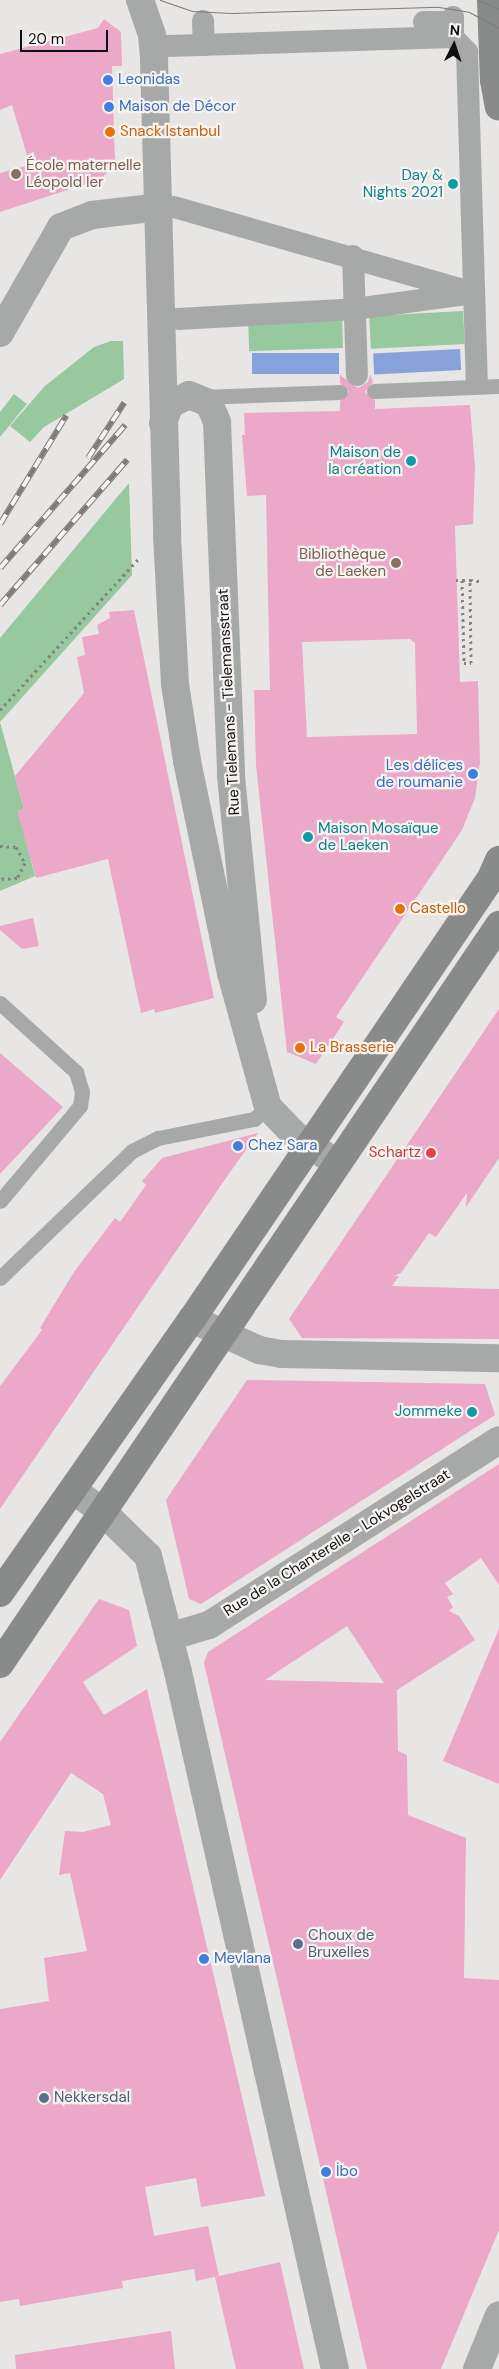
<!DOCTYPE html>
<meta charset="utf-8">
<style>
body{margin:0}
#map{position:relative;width:499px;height:2369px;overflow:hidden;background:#e8e6e4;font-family:"DM Sans",sans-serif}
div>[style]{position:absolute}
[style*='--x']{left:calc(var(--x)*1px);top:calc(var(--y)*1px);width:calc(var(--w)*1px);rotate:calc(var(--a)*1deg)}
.green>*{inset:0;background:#97c89e;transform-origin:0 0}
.water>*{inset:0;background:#87a2da;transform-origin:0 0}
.building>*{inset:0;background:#eba8c8}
.path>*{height:3px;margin-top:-1.5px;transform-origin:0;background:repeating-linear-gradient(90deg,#858382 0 2.5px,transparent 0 6.5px)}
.service>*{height:15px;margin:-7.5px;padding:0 7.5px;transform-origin:7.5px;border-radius:7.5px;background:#a7a9a9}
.pedestrian>*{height:22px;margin:-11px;padding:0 11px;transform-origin:11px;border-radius:11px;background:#a7a9a9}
.minor>*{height:28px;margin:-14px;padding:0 14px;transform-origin:14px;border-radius:14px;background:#a7a9a9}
.secondary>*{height:28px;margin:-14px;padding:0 14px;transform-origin:14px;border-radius:14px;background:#898b8b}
.tram>*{height:1px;margin:-0.5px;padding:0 0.5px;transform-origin:0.5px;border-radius:0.5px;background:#7d7c7b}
.rail>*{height:5.5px;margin-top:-2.75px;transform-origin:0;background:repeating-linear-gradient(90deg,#f6f3f1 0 11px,#7d7c7b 0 22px);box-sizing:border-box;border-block:1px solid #7d7c7b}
.dots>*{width:14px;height:14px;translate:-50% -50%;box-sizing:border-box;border:2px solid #f6f3f1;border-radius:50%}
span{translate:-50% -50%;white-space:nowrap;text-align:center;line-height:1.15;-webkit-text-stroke:4.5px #f6f3f1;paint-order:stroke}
.shop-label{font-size:15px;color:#366cbe}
.left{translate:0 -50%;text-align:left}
.right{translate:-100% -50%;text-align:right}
.food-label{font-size:15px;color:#c56008}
.education-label{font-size:15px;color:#785e54}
.culture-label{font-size:15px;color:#0d838f}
.street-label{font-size:15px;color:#111010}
.health-label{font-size:15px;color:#be3a42}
.service-label{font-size:15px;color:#4e5e75}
.north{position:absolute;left:429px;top:20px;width:50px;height:50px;-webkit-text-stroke:4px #f6f3f1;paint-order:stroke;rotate:4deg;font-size:14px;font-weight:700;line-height:20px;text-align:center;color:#111010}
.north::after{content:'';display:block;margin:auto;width:18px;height:22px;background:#111010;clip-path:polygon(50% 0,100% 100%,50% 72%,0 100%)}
.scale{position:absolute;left:20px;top:30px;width:88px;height:22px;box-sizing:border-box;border:2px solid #111010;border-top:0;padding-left:6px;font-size:15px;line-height:18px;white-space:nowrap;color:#111010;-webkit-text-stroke:4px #f6f3f1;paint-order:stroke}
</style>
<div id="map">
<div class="green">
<i style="left:463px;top:311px;width:33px;height:94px;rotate:87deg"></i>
<i style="left:342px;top:316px;width:32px;height:94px;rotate:88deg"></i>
<i style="clip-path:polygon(111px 341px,123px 341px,124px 379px,44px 427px,30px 442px,10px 426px,45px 386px,94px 347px)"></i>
<i style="clip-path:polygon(14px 394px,27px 404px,0 437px,0 412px)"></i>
<i style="clip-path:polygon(129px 483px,132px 575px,0 722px,24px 809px,18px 811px,35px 876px,0 891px,0 638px)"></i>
</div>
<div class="water">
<i style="left:460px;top:349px;width:21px;height:87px;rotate:87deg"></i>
<i style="left:339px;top:353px;width:21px;height:87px;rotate:90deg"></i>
</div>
<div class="building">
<i style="clip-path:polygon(104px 19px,121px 32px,122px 66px,112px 66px,115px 164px,101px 179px,0 212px,0 173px,30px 165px,12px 105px,0 110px,0 54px,98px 28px)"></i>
<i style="clip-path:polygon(evenodd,370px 374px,373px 382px,365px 392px,375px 400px,375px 409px,470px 405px,475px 467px,473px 524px,455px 526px,460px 682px,478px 681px,480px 762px,475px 798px,462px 830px,336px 1017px,344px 1022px,316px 1064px,287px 1052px,256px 765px,254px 690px,270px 690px,266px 495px,247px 496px,242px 435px,245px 435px,244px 413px,340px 411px,340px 401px,349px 392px,340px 383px,340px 375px,358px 388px,368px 382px,370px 374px,410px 639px,415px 643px,417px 734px,307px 737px,302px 642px,410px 639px)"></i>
<i style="clip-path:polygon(134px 610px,214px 998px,155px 1013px,154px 1009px,141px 1013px,108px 859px,36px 878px,17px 811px,24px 809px,15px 776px,84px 693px,77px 657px,85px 655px,82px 637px,99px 634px,97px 625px,110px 618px,109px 612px)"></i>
<i style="clip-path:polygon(33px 918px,39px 946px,22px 949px,0 930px,0 926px)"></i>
<i style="clip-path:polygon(499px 1009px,499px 1158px,466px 1207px,467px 1193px,436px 1237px,429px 1233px,401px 1273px,394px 1276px,399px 1276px,392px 1286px,499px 1289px,499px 1339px,302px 1338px,289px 1319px)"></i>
<i style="clip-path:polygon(0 1053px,63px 1107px,0 1174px)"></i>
<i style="clip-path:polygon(258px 1133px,228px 1175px,0 1509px,0 1386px,42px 1330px,40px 1328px,74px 1272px,115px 1218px,120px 1222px,146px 1185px,142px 1181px,162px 1158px)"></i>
<i style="clip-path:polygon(247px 1380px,485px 1384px,495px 1415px,201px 1604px,189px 1599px,166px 1500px)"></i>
<i style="clip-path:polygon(evenodd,499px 1464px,499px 1585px,481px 1558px,445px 1583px,453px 1594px,447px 1597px,453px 1607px,449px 1611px,459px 1616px,475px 1640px,397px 1690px,398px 1751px,407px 1755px,408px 1815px,466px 1838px,464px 1978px,499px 1980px,499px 2230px,441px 2369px,367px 2369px,204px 1663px,208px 1652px,499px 1464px,347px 1626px,384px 1683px,265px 1680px,347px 1626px)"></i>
<i style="clip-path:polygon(99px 1599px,129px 1610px,137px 1646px,83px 1682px,104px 1715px,147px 1689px,265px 2196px,201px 2207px,196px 2178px,145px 2187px,154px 2236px,208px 2226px,219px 2276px,196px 2281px,194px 2269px,122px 2281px,123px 2288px,20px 2306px,19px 2299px,0 2302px,0 2009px,49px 2001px,44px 1958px,87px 1951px,70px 1873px,59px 1875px,65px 1831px,83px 1832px,111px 1825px,103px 1794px,71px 1773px,0 1880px,0 1742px)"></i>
<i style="clip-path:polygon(499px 1629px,499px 1784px,443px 1761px)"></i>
<i style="clip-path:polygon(280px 2262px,304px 2369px,236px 2369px,215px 2277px)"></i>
<i style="clip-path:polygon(171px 2331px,175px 2369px,16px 2369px,15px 2355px)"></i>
</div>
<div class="path">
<i style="--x:456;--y:580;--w:14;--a:0"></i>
<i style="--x:462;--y:580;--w:83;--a:88.6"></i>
<i style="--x:464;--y:663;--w:7;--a:0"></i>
<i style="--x:471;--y:663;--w:83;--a:-90.7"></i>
<i style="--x:470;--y:580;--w:11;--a:5"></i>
<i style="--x:0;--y:710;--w:207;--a:-47.5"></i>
<i style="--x:0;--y:846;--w:16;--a:4"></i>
<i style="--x:16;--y:847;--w:18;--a:61"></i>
<i style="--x:25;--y:863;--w:17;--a:118"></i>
<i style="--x:17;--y:878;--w:17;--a:177"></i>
</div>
<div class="service">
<i style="--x:374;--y:391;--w:125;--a:-2.3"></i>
<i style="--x:201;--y:397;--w:139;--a:-2.1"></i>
<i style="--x:0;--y:1003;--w:103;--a:42.2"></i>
<i style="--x:76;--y:1072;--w:21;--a:73"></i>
<i style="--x:82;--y:1092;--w:14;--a:98"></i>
<i style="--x:80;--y:1106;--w:124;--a:130.1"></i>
<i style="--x:0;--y:1278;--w:183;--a:-43.9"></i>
<i style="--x:132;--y:1151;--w:29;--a:-27"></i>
<i style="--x:158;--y:1138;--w:98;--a:-11.2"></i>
<i style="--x:254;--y:1119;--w:18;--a:-41"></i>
</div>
<div class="pedestrian">
<i style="--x:453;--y:17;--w:20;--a:90"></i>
<i style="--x:453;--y:37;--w:21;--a:47"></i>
<i style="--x:467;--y:52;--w:329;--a:88.3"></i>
<i style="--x:203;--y:21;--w:24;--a:88"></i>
<i style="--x:424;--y:22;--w:29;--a:0"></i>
<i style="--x:167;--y:46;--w:286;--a:-1.8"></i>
<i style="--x:174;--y:207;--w:312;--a:16"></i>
<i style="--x:353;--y:256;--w:119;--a:88.1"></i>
<i style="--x:178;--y:319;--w:177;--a:-3.2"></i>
<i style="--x:355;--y:309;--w:112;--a:-7.7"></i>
</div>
<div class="minor">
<i style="--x:140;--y:0;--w:37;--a:71"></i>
<i style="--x:152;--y:35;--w:25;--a:85"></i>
<i style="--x:154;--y:60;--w:476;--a:88.4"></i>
<i style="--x:167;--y:536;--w:148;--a:86.9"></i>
<i style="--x:175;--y:684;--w:78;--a:81.1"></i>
<i style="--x:187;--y:761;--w:217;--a:78.3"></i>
<i style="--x:231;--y:973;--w:139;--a:74.6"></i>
<i style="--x:268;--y:1107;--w:39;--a:46"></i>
<i style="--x:295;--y:1135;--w:48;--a:34"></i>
<i style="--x:0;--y:333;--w:122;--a:-60.1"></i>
<i style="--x:61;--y:227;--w:33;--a:-21"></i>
<i style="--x:92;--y:215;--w:67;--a:-6.8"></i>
<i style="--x:163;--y:423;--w:20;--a:-70"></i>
<i style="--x:170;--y:404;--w:21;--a:-25"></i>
<i style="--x:189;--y:395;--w:22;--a:22"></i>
<i style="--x:209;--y:403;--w:21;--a:67"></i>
<i style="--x:217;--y:422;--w:354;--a:87.7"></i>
<i style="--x:231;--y:776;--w:225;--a:84.4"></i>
<i style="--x:192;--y:1319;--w:74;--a:24.8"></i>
<i style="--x:259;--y:1350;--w:23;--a:10"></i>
<i style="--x:282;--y:1354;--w:217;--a:1.1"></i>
<i style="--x:73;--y:1490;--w:36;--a:36"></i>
<i style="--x:102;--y:1511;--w:64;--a:44.4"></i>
<i style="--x:148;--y:1556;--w:120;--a:75.5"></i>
<i style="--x:178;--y:1672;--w:714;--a:77.31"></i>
<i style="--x:169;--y:1637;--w:42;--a:-16.7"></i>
<i style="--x:209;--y:1625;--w:344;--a:-32.5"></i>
<i style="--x:477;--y:2369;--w:58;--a:-67.8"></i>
</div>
<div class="secondary">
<i style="--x:491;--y:0;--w:80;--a:87.9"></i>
<i style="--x:494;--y:80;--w:27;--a:80"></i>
<i style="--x:0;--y:1593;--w:335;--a:-55"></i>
<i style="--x:192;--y:1319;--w:533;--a:-55.86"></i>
<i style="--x:491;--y:878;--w:20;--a:-66"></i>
<i style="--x:0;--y:1664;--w:892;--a:-55.97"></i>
</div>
<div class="tram">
<i style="--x:160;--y:0;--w:34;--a:19"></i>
<i style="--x:192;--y:11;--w:39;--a:3"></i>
<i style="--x:231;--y:13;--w:208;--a:-1.7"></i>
<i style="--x:439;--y:7;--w:30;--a:9"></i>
<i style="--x:469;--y:12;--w:34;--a:28"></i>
<i style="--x:478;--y:0;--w:23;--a:23"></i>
</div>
<div class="rail">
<i style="--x:88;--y:458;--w:66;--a:-56.8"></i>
<i style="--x:0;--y:524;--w:127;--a:-58.6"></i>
<i style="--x:0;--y:568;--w:190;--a:-48.8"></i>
<i style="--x:0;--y:605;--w:193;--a:-48.8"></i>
</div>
<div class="dots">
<i style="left:108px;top:80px;background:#3f7fe0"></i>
<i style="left:109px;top:107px;background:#3f7fe0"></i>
<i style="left:110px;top:132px;background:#e8710a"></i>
<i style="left:16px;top:174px;background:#8d6e63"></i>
<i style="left:453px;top:184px;background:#0f9aa8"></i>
<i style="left:411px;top:461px;background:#0f9aa8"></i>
<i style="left:396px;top:563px;background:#8d6e63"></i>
<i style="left:473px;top:774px;background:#3f7fe0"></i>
<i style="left:308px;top:837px;background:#0f9aa8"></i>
<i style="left:400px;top:909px;background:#e8710a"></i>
<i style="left:300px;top:1048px;background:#e8710a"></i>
<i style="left:238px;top:1146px;background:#3f7fe0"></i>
<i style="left:431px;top:1153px;background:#e0444e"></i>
<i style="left:472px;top:1412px;background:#0f9aa8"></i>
<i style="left:298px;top:1944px;background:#5c6f8a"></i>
<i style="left:204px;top:1959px;background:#3f7fe0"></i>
<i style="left:44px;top:2098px;background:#5c6f8a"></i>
<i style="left:326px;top:2172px;background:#3f7fe0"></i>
</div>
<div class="shop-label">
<span class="left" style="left:118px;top:80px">Leonidas</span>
<span class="left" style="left:119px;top:107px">Maison de Décor</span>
<span class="right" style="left:463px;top:774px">Les délices<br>de roumanie</span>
<span class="left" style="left:248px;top:1146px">Chez Sara</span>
<span class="left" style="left:214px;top:1959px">Mevlana</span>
<span class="left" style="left:336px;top:2172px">İbo</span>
</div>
<div class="food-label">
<span class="left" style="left:120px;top:132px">Snack Istanbul</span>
<span class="left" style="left:410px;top:909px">Castello</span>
<span class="left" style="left:310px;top:1048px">La Brasserie</span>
</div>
<div class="education-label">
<span class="left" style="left:26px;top:174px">École maternelle<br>Léopold Ier</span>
<span class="right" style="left:386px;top:563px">Bibliothèque<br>de Laeken</span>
</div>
<div class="culture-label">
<span class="right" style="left:443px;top:184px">Day &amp;<br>Nights 2021</span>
<span class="right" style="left:401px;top:461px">Maison de<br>la création</span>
<span class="left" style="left:318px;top:837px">Maison Mosaïque<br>de Laeken</span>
<span class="right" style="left:462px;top:1412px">Jommeke</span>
</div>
<div class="street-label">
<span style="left:229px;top:702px;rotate:-93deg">Rue Tielemans - Tielemansstraat</span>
<span style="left:337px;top:1543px;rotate:-32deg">Rue de la Chanterelle - Lokvogelstraat</span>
</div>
<div class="health-label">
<span class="right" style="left:421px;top:1153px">Schartz</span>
</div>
<div class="service-label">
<span class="left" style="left:308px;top:1944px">Choux de<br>Bruxelles</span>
<span class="left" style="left:54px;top:2098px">Nekkersdal</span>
</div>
<div class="north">N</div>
<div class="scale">20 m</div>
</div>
